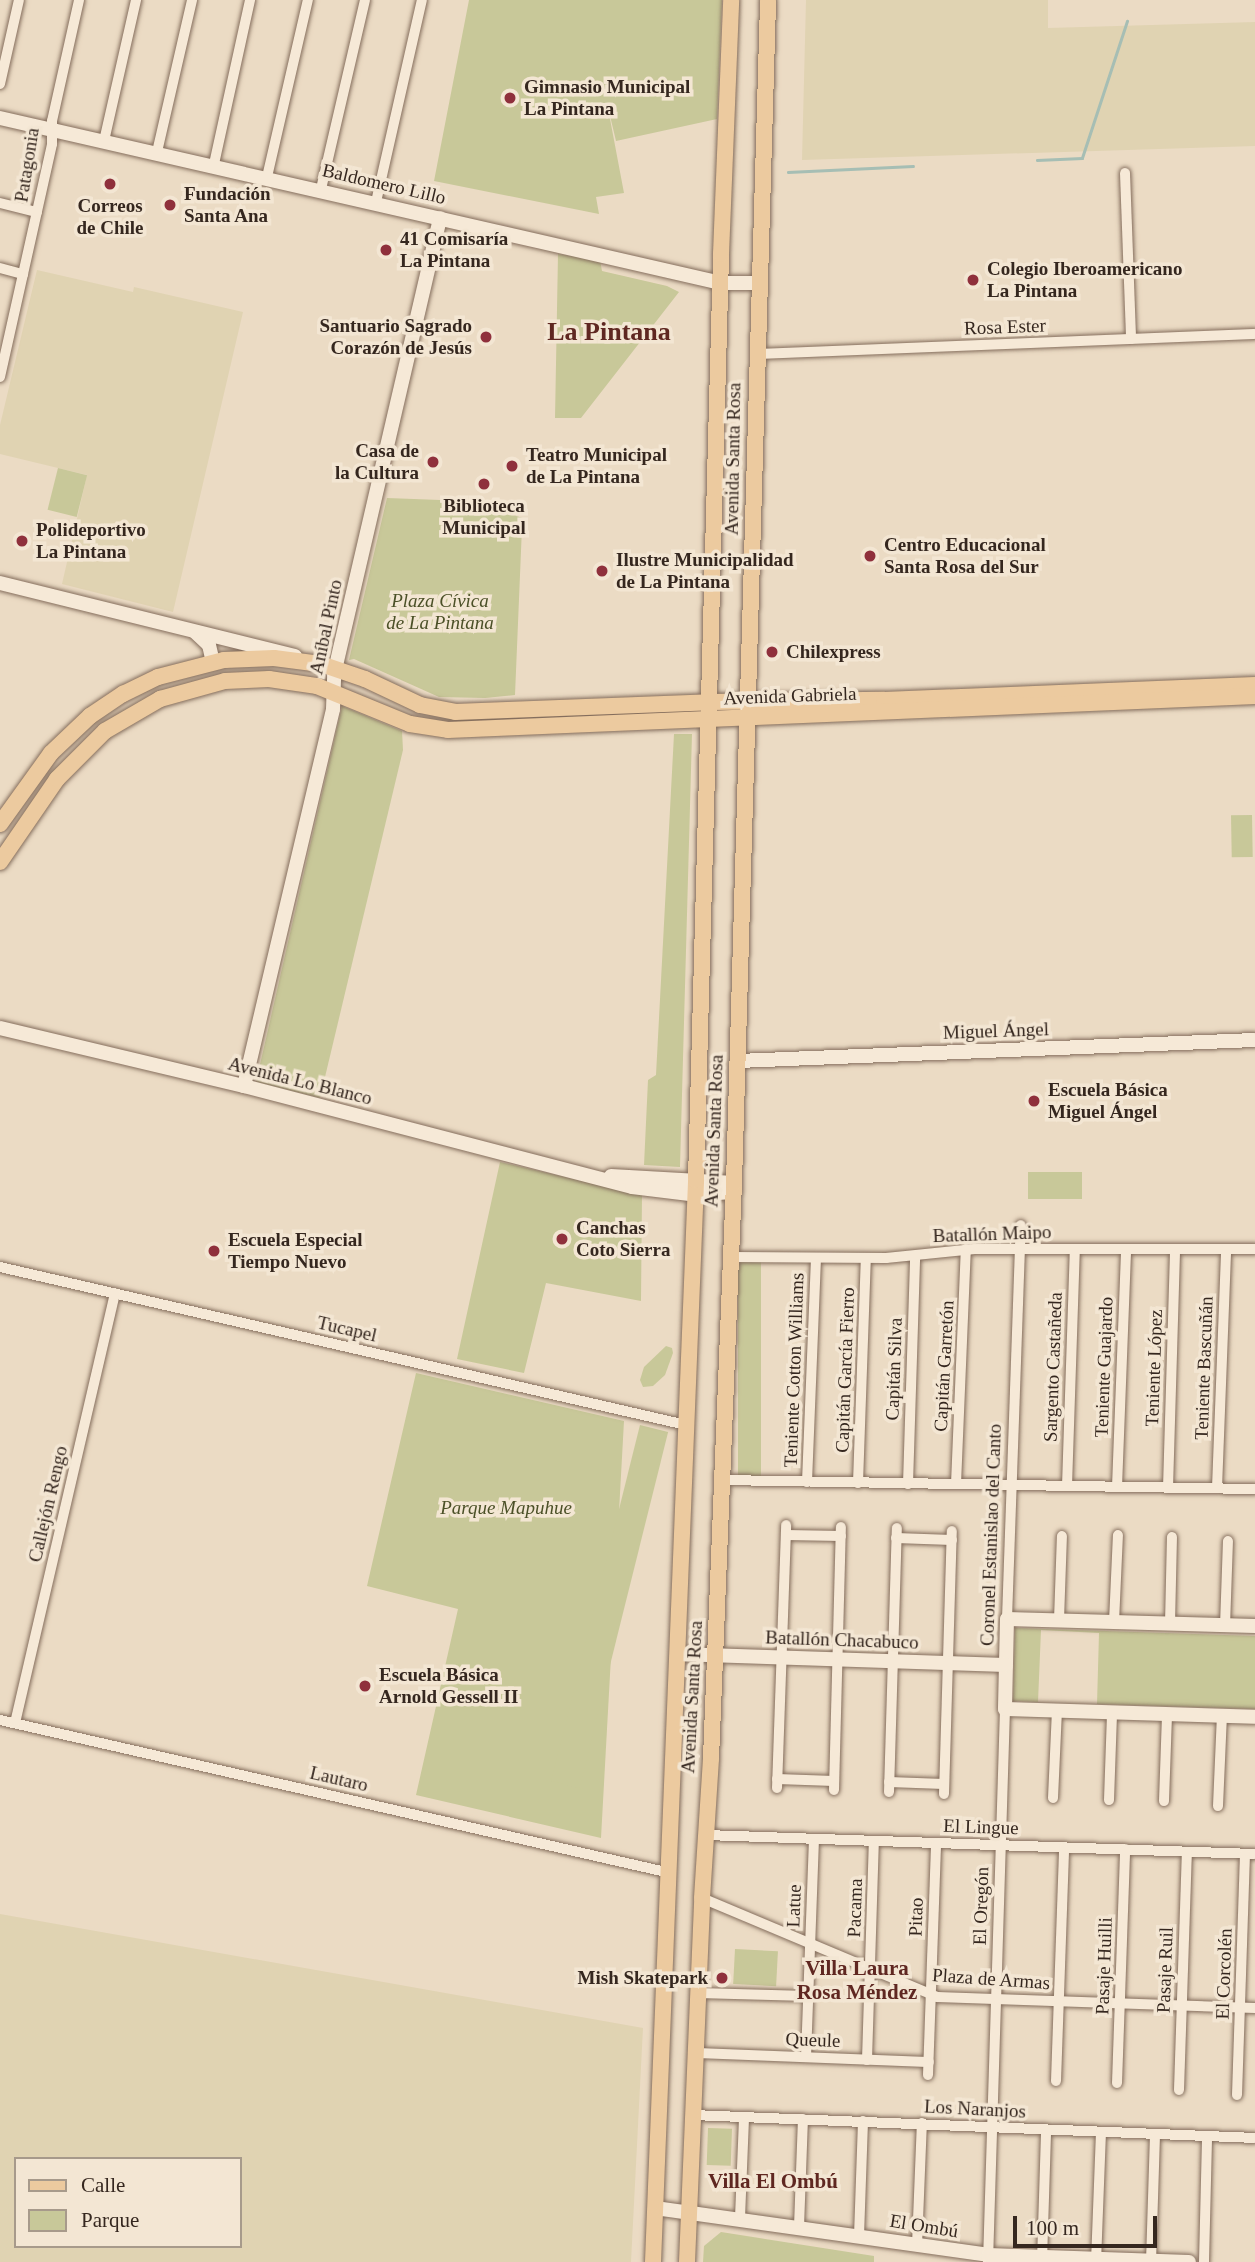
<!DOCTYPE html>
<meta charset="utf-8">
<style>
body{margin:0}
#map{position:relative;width:1255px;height:2262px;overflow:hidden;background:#ebdbc4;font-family:Georgia,serif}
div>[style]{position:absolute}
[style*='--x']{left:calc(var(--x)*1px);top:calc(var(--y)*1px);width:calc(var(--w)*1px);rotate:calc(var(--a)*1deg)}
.farmland>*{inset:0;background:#e0d3b2}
.green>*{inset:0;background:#c8c899;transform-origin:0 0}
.stream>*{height:2.5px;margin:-1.25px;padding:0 1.25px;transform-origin:1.25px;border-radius:1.25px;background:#a6beb4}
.roads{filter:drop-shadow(0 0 2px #846d5c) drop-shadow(0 0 2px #846d5c)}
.street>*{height:10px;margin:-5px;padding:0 5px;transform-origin:5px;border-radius:5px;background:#f6e9d7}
.secondary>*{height:14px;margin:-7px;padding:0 7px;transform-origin:7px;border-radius:7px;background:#f6e9d7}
.primary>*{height:16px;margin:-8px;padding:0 8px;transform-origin:8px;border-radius:8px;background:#ecca9f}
.dots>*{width:19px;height:19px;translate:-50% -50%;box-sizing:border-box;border:4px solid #f3e6d3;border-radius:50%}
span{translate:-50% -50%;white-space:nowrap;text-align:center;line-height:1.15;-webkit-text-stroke:7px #f3e6d3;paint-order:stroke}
.poi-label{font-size:19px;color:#35271f;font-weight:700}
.left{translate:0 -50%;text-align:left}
.right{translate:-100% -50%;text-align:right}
.street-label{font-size:19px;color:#35271f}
.park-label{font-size:19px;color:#4b5027;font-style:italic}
.neighbourhood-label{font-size:21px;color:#5f2721;font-weight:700}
.district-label{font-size:26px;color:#5f2721;font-weight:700}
.legend{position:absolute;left:14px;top:2157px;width:228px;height:91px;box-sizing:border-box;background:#f3e6d3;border:2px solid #a79a8b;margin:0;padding:9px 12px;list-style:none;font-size:21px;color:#35271f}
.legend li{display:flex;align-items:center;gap:14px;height:35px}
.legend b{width:35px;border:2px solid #a79a8b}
.scale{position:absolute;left:1013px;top:2216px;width:144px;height:32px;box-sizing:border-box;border:4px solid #35271f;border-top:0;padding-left:9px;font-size:21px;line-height:24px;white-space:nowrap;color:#35271f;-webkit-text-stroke:5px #f3e6d3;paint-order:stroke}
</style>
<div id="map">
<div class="farmland">
<i style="clip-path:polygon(806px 0,1048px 0,1048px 28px,1255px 22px,1255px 146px,802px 160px)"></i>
<i style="clip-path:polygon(37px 270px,133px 292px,134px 287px,243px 312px,173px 612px,62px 584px,87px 475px,0 454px,0 425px)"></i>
<i style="clip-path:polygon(evenodd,0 1914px,643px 2028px,631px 2262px,0 2262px,0 1914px,16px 2159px,240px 2159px,240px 2246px,16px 2246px,16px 2159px)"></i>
</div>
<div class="green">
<i style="clip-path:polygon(469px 0,722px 0,717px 119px,616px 141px,607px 103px,624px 193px,596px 197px,599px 214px,434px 181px)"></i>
<i style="clip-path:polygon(558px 254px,600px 260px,602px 271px,667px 286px,679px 292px,581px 418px,555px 418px)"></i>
<i style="left:58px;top:468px;width:30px;height:43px;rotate:14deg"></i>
<i style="clip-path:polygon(387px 498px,467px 501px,526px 519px,522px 527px,515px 695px,485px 698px,439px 697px,354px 659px,349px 660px)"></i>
<i style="clip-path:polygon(342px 706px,402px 731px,403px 750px,320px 1098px,256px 1082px)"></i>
<i style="clip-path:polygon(674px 734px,692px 734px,680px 1167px,644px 1165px,648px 1080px,656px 1075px)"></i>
<i style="left:1252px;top:815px;width:42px;height:21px;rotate:89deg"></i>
<i style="clip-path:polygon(500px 1162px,642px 1195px,641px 1301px,546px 1283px,524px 1373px,457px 1359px)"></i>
<i style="left:1028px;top:1172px;width:54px;height:27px"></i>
<i style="left:738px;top:1262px;width:23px;height:214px"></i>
<i style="clip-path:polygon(666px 1346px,672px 1348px,673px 1353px,665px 1375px,653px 1386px,643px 1387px,640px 1380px,644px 1367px)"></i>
<i style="clip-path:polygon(416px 1373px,624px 1421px,601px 1838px,416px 1795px,458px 1609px,367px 1586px)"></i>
<i style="left:640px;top:1425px;width:29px;height:367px;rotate:14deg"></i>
<i style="clip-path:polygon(1015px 1628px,1255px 1636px,1255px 1709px,1097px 1704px,1099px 1633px,1041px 1630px,1038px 1702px,1013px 1701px)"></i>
<i style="left:735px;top:1949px;width:43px;height:35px;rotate:3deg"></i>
<i style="left:708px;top:2128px;width:24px;height:37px;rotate:2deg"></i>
<i style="clip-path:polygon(721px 2232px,874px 2256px,874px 2262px,703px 2262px,704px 2246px)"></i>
</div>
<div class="stream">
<i style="--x:1037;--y:160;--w:45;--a:-2.5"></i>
<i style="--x:1082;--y:158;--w:144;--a:-71.8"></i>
<i style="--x:788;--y:172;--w:125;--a:-2.7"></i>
</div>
<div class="roads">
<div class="street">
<i style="--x:0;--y:84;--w:86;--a:-77.3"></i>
<i style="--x:104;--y:141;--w:145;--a:-77.2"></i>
<i style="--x:157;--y:152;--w:156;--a:-77"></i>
<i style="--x:214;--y:164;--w:168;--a:-77.6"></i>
<i style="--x:1125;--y:173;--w:166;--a:87.9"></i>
<i style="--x:267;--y:177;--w:182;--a:-77"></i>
<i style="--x:321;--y:189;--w:194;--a:-76.9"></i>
<i style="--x:376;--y:202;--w:207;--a:-77.2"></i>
<i style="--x:0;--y:203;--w:38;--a:14"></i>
<i style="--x:0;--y:268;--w:24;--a:15"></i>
<i style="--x:757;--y:354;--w:498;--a:-2.3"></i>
<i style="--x:0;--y:377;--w:239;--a:-77.4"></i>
<i style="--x:52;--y:144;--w:23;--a:-90"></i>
<i style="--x:52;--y:121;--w:124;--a:-77.4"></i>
<i style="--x:731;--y:1257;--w:155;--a:0.4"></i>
<i style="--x:886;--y:1258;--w:89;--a:-5.8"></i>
<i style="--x:975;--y:1249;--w:280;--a:0"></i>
<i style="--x:0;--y:1267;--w:704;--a:12.97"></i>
<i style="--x:721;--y:1480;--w:534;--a:0.97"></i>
<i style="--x:807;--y:1482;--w:224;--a:-87.7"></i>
<i style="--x:858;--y:1483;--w:225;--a:-88"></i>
<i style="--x:908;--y:1484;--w:228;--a:-88.2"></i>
<i style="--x:956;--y:1484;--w:235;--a:-87.6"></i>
<i style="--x:1067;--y:1486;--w:237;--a:-88.1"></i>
<i style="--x:1117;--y:1487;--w:238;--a:-87.8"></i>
<i style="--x:1168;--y:1488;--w:239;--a:-88.3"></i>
<i style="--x:1217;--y:1488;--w:239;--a:-87.8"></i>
<i style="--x:786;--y:1535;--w:55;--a:1"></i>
<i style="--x:896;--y:1538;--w:56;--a:2"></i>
<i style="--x:1007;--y:1619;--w:394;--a:-88"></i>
<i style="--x:1059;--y:1620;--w:84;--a:-88"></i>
<i style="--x:1114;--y:1622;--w:87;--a:-87.4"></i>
<i style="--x:1170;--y:1624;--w:87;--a:-88.7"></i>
<i style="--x:1225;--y:1626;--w:85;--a:-88"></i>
<i style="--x:0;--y:1720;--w:687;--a:12.86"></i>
<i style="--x:15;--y:1723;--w:441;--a:-76.9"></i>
<i style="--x:777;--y:1779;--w:57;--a:2"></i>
<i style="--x:889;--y:1782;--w:55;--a:2.1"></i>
<i style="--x:777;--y:1788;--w:263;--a:-88"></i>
<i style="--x:834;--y:1790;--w:263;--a:-88.5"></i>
<i style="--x:889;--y:1792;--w:264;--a:-88.3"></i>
<i style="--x:944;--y:1794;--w:263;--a:-88.3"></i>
<i style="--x:1053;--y:1798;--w:87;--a:-87.4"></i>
<i style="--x:1109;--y:1800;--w:88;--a:-88"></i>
<i style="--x:1164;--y:1801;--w:87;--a:-88"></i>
<i style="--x:1218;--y:1806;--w:90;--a:-87.5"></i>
<i style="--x:705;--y:1835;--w:550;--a:1.98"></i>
<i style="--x:702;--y:1898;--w:255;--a:22.8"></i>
<i style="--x:937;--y:1997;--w:318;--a:2"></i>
<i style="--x:698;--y:1993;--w:110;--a:1.6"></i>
<i style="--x:696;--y:2053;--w:233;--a:2.2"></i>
<i style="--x:806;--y:2057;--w:218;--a:-87.9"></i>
<i style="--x:867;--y:2060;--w:219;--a:-88.2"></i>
<i style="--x:928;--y:2075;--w:232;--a:-88"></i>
<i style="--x:1056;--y:2081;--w:233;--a:-88"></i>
<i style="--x:1117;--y:2083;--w:234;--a:-88"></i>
<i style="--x:1179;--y:2090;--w:238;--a:-88.1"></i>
<i style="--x:1237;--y:2095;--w:241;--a:-88.1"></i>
<i style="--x:693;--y:2115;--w:562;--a:2.34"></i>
<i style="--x:740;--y:2218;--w:101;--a:-87.7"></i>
<i style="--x:799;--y:2227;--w:108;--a:-87.9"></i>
<i style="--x:859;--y:2236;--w:115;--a:-88"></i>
<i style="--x:917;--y:2245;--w:122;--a:-87.7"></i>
<i style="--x:1042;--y:2261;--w:130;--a:-88.2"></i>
<i style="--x:988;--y:2262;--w:553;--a:-88.24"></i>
<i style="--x:1096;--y:2262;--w:129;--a:-87.8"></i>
<i style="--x:1151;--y:2262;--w:127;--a:-88.2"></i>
<i style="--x:1204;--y:2262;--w:125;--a:-88.6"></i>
</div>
<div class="secondary">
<i style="--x:0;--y:118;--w:740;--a:12.89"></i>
<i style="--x:721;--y:283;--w:37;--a:0"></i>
<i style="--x:0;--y:583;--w:304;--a:13.9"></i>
<i style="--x:195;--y:632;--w:19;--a:43"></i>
<i style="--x:209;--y:645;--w:17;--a:77"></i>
<i style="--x:0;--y:1028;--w:251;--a:13.4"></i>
<i style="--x:244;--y:1086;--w:401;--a:14.6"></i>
<i style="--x:632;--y:1187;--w:64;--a:7.1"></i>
<i style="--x:696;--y:1195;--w:37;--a:-5"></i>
<i style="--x:738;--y:1061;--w:517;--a:-2.33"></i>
<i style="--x:244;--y:1086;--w:387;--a:-76.7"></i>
<i style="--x:333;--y:709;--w:35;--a:-88"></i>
<i style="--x:334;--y:674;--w:468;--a:-76.9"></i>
<i style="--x:611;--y:1176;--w:123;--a:3.3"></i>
<i style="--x:1255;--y:1626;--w:248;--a:-178.4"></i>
<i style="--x:1007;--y:1619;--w:90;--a:91.3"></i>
<i style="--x:1005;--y:1709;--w:250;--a:1.8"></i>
<i style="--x:677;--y:1654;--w:329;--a:1.9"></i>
<i style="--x:655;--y:2208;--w:336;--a:8"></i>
<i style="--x:988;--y:2255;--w:201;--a:2"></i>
</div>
<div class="primary">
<i style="--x:0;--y:824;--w:87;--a:-54.3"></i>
<i style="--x:51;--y:753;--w:54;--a:-43.5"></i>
<i style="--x:90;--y:716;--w:40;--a:-34"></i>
<i style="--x:123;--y:694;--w:39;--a:-26"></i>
<i style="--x:158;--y:677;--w:68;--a:-14.4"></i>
<i style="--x:224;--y:660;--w:50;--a:-2.3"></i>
<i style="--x:274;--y:658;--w:47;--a:7.3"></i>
<i style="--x:321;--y:664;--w:46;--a:18.8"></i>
<i style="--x:365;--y:679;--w:61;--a:25.3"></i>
<i style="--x:420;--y:705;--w:36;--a:11"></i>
<i style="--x:455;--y:712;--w:255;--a:-2.2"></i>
<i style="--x:710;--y:702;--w:174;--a:-0.7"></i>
<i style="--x:884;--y:700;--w:371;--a:-2.3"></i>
<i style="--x:0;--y:862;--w:101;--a:-55.5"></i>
<i style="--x:57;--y:779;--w:68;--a:-45"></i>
<i style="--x:105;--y:731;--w:64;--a:-30.2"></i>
<i style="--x:160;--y:699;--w:67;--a:-15.5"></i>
<i style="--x:225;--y:681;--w:44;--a:-2.6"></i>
<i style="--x:269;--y:679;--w:49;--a:8.3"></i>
<i style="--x:317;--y:686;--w:100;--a:22.2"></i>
<i style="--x:410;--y:724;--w:38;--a:9"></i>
<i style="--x:448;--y:730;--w:808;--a:-2.41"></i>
<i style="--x:653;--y:2262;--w:1083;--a:-87.72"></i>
<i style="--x:696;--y:1180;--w:926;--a:-88.45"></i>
<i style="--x:721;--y:254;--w:254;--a:-87.7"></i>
<i style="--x:687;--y:2262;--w:364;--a:-87.6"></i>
<i style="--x:702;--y:1898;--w:140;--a:-86.3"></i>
<i style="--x:711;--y:1758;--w:575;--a:-87.71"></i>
<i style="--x:734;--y:1183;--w:1183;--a:-88.35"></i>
</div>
</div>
<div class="dots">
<i style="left:510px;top:98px;background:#8f303c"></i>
<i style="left:110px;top:184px;background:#8f303c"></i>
<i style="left:170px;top:205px;background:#8f303c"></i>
<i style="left:386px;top:250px;background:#8f303c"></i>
<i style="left:973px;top:280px;background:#8f303c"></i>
<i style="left:486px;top:337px;background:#8f303c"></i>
<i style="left:433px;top:462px;background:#8f303c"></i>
<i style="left:512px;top:466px;background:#8f303c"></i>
<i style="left:484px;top:484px;background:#8f303c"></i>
<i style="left:22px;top:541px;background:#8f303c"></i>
<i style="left:870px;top:556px;background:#8f303c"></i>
<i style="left:602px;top:571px;background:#8f303c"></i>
<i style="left:772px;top:652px;background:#8f303c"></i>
<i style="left:1034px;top:1101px;background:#8f303c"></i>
<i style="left:562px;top:1239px;background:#8f303c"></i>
<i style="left:214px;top:1251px;background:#8f303c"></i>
<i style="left:365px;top:1686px;background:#8f303c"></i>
<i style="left:722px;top:1978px;background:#8f303c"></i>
</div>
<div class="poi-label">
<span class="left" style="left:524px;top:98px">Gimnasio Municipal<br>La Pintana</span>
<span class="left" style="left:184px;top:205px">Fundación<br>Santa Ana</span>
<span style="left:110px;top:217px">Correos<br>de Chile</span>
<span class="left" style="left:400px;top:250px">41 Comisaría<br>La Pintana</span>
<span class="left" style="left:987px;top:280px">Colegio Iberoamericano<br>La Pintana</span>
<span class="right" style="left:472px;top:337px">Santuario Sagrado<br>Corazón de Jesús</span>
<span class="right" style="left:419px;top:462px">Casa de<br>la Cultura</span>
<span class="left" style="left:526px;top:466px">Teatro Municipal<br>de La Pintana</span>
<span style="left:484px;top:517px">Biblioteca<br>Municipal</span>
<span class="left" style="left:36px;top:541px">Polideportivo<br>La Pintana</span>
<span class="left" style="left:884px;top:556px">Centro Educacional<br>Santa Rosa del Sur</span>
<span class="left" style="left:616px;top:571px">Ilustre Municipalidad<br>de La Pintana</span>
<span class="left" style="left:786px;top:652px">Chilexpress</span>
<span class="left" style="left:1048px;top:1101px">Escuela Básica<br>Miguel Ángel</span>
<span class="left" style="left:576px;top:1239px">Canchas<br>Coto Sierra</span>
<span class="left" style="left:228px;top:1251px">Escuela Especial<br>Tiempo Nuevo</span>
<span class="left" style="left:379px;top:1686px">Escuela Básica<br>Arnold Gessell II</span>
<span class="right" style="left:708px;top:1978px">Mish Skatepark</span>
</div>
<div class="street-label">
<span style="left:27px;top:165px;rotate:-81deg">Patagonia</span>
<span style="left:384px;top:184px;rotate:13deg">Baldomero Lillo</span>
<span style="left:1005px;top:327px;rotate:-2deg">Rosa Ester</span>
<span style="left:733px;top:459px;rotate:-89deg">Avenida Santa Rosa</span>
<span style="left:326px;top:627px;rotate:-78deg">Aníbal Pinto</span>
<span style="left:790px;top:696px;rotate:-2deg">Avenida Gabriela</span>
<span style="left:996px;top:1031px;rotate:-2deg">Miguel Ángel</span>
<span style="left:300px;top:1081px;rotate:14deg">Avenida Lo Blanco</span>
<span style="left:714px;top:1131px;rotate:-88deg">Avenida Santa Rosa</span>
<span style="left:992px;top:1234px;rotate:-2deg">Batallón Maipo</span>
<span style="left:347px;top:1329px;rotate:13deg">Tucapel</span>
<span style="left:944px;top:1366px;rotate:-87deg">Capitán Garretón</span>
<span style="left:1053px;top:1367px;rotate:-88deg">Sargento Castañeda</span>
<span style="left:1104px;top:1367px;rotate:-88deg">Teniente Guajardo</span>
<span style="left:1154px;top:1368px;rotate:-88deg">Teniente López</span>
<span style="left:1204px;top:1368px;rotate:-88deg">Teniente Bascuñán</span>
<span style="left:894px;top:1369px;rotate:-88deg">Capitán Silva</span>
<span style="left:794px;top:1370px;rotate:-88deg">Teniente Cotton Williams</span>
<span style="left:845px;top:1370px;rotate:-88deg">Capitán García Fierro</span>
<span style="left:48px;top:1504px;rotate:-77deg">Callejón Rengo</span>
<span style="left:991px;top:1535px;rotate:-88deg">Coronel Estanislao del Canto</span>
<span style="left:842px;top:1640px;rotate:2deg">Batallón Chacabuco</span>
<span style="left:692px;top:1697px;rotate:-87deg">Avenida Santa Rosa</span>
<span style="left:339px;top:1779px;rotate:13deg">Lautaro</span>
<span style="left:981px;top:1827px;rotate:2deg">El Lingue</span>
<span style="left:794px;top:1906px;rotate:-88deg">Latue</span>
<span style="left:981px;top:1906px;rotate:-88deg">El Oregón</span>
<span style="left:855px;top:1908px;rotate:-88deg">Pacama</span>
<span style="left:916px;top:1917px;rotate:-88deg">Pitao</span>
<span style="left:1104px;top:1966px;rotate:-88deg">Pasaje Huilli</span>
<span style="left:1165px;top:1970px;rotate:-88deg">Pasaje Ruil</span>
<span style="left:1224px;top:1974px;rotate:-88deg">El Corcolén</span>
<span style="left:991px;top:1979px;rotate:4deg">Plaza de Armas</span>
<span style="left:813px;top:2040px;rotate:2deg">Queule</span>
<span style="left:975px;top:2109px;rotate:3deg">Los Naranjos</span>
<span style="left:924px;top:2226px;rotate:9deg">El Ombú</span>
</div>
<div class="park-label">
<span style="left:440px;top:612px">Plaza Cívica<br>de La Pintana</span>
<span style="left:506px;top:1508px">Parque Mapuhue</span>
</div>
<div class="neighbourhood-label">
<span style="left:857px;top:1980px">Villa Laura<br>Rosa Méndez</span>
<span style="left:773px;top:2181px">Villa El Ombú</span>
</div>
<div class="district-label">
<span style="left:609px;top:332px">La Pintana</span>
</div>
<ul class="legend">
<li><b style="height:9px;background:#ecca9f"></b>Calle</li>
<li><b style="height:19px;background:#c8c899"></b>Parque</li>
</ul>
<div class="scale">100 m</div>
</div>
